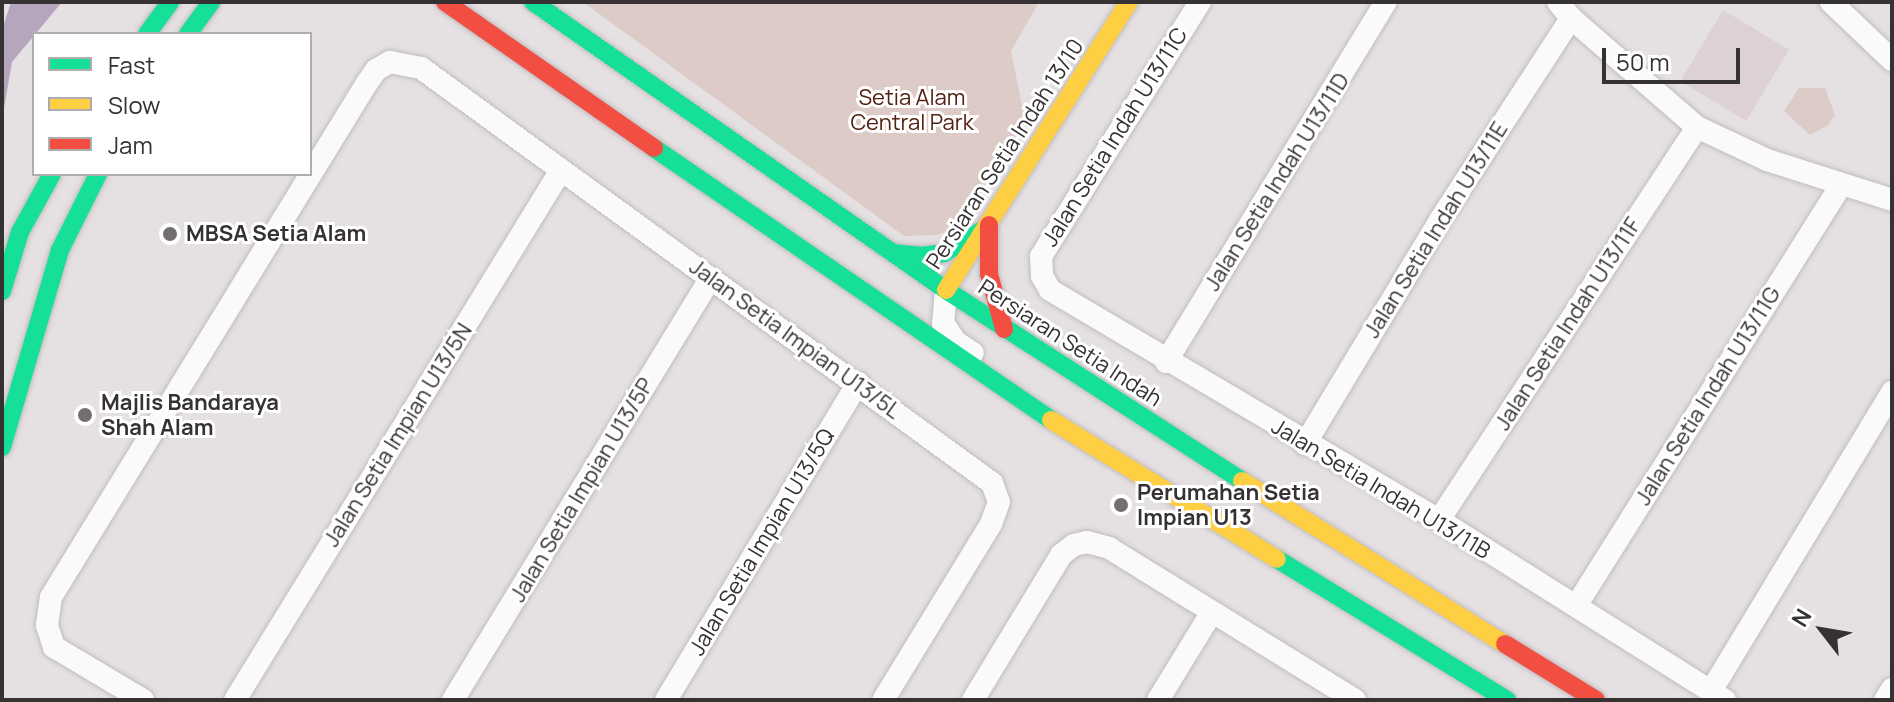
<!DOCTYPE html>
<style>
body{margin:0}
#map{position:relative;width:1894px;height:702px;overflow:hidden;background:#e5e0e2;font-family:Manrope,sans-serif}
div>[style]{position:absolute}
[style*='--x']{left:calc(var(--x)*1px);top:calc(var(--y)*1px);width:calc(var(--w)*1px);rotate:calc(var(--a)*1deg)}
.built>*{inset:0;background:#ddd1d6;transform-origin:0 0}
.green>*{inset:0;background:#dccbc7}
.water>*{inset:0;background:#b5a6be}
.roads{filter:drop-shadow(0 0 2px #c0bcbe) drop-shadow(0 0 2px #c0bcbe)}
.street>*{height:22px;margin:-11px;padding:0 11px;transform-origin:11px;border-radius:11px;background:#fbfafb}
.fast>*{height:18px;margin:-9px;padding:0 9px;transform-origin:9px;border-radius:9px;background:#16e098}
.slow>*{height:18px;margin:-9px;padding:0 9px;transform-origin:9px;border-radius:9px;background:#ffcf43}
.jam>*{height:18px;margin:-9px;padding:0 9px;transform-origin:9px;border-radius:9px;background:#f24e42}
.dots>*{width:22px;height:22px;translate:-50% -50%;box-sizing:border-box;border:4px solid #fff;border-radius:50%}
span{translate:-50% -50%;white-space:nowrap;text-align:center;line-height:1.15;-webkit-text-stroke:6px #fff;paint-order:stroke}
.park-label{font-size:22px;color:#54200f}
.street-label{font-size:22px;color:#363233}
.poi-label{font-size:22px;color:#363233;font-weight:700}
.left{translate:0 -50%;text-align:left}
.frame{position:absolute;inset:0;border:4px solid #363233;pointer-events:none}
.legend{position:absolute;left:32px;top:32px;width:280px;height:144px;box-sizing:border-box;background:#fff;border:2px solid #afadad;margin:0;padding:10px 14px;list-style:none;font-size:24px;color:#363233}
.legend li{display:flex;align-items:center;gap:16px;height:40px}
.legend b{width:40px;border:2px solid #afadad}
.north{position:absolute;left:1782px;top:590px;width:80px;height:80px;-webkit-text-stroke:6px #fff;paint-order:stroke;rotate:301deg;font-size:22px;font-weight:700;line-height:32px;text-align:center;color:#363233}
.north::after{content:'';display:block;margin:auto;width:28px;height:36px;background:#363233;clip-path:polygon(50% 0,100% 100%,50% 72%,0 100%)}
.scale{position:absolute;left:1602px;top:48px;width:138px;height:36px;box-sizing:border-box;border:4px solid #363233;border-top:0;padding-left:10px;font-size:24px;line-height:28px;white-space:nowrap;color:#363233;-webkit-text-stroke:6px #fff;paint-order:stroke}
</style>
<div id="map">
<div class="built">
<i style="left:1723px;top:10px;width:77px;height:83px;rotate:31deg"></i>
</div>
<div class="green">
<i style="clip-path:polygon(583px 2px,1039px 2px,1011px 51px,1027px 131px,961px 227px,937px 235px,904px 236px)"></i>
<i style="clip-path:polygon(1799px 88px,1825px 88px,1835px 115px,1828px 125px,1810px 135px,1784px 111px)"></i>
</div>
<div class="water">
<i style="clip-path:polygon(11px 2px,62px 2px,12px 62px,2px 120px,2px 30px)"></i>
</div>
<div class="roads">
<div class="street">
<i style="--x:1200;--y:2;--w:300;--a:122"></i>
<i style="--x:1041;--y:256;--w:20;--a:87"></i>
<i style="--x:1042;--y:276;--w:16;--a:60"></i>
<i style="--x:1050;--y:290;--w:452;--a:30.6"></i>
<i style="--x:1439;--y:520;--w:338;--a:32.2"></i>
<i style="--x:1558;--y:2;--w:21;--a:51"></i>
<i style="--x:1571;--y:18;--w:167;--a:40.9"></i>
<i style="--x:1697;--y:127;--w:77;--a:25.2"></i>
<i style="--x:1767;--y:160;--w:131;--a:17.7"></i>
<i style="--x:1831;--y:2;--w:84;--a:43.6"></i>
<i style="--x:946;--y:290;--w:33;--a:95"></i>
<i style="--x:943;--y:323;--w:23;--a:56"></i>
<i style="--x:956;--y:342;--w:20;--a:33"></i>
<i style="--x:1166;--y:362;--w:422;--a:-58.6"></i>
<i style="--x:1305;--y:444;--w:262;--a:-58.9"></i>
<i style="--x:1440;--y:220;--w:241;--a:-57"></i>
<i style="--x:1439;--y:520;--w:470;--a:-56.7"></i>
<i style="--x:1576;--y:606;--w:497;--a:-57.8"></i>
<i style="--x:1711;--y:691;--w:350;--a:-58.8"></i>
<i style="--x:143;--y:700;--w:104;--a:-149.2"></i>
<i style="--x:54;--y:647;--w:23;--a:-108"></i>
<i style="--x:47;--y:625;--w:28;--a:-82"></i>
<i style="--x:51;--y:597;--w:603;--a:-58.42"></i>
<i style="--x:367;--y:83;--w:16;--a:-55"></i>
<i style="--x:376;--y:70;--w:16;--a:-30"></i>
<i style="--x:390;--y:62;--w:32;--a:11"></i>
<i style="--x:421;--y:68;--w:706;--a:36.01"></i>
<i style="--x:992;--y:483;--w:20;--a:70"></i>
<i style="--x:999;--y:502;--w:23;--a:110"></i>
<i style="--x:991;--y:524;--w:206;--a:121.5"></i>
<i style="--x:235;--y:700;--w:622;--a:-58.4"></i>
<i style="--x:453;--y:700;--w:493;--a:-58.6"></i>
<i style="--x:666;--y:700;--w:371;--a:-58.8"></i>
<i style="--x:973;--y:700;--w:170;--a:-58.7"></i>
<i style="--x:1061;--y:555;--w:16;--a:-38"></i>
<i style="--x:1074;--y:545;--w:13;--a:-13"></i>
<i style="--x:1087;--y:542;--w:23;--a:15"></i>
<i style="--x:1109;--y:548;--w:289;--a:31.7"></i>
<i style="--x:1158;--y:700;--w:103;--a:-58.5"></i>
<i style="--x:1885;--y:700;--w:13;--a:-58"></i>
</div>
<div class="fast">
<i style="--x:533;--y:2;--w:504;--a:34.89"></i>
<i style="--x:946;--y:290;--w:352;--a:32.8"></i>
<i style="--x:147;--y:34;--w:39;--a:-54"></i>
<i style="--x:188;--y:34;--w:39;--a:-54"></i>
<i style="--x:654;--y:148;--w:481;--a:34.4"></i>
<i style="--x:893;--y:253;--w:27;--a:6"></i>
<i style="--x:920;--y:256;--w:24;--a:-7"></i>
<i style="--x:944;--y:253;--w:43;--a:-30.7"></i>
<i style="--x:2;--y:291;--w:62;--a:-73"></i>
<i style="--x:20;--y:232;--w:66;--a:-61.1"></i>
<i style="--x:2;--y:447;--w:205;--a:-73.6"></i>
<i style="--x:60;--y:250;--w:85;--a:-63.4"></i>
<i style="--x:1277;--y:559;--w:270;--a:31.5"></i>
</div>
<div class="slow">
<i style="--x:946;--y:290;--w:341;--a:-57.6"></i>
<i style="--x:1051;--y:420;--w:265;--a:31.6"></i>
<i style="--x:1242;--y:481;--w:309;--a:31.8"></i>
</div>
<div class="jam">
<i style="--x:445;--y:2;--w:255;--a:34.9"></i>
<i style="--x:989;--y:225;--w:49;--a:90"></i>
<i style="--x:989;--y:274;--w:57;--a:74.7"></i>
<i style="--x:1505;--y:644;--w:107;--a:31.6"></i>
</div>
</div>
<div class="dots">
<i style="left:170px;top:234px;background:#736f70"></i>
<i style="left:85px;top:415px;background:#736f70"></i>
<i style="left:1121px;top:505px;background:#736f70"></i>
</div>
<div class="park-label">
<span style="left:912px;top:110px">Setia Alam<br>Central Park</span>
</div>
<div class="street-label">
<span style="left:1115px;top:137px;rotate:-58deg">Jalan Setia Indah U13/11C</span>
<span style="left:1005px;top:154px;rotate:-57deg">Persiaran Setia Indah 13/10</span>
<span style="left:1277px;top:182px;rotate:-58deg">Jalan Setia Indah U13/11D</span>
<span style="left:1436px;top:230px;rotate:-58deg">Jalan Setia Indah U13/11E</span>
<span style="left:1568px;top:324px;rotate:-57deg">Jalan Setia Indah U13/11F</span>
<span style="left:795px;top:339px;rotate:36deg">Jalan Setia Impian U13/5L</span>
<span style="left:1070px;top:343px;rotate:33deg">Persiaran Setia Indah</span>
<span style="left:1708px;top:396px;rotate:-58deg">Jalan Setia Indah U13/11G</span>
<span style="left:398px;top:435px;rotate:-58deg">Jalan Setia Impian U13/5N</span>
<span style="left:1381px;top:489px;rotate:31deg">Jalan Setia Indah U13/11B</span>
<span style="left:582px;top:490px;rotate:-59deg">Jalan Setia Impian U13/5P</span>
<span style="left:762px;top:542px;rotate:-59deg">Jalan Setia Impian U13/5Q</span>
</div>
<div class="poi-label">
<span class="left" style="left:186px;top:234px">MBSA Setia Alam</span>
<span class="left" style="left:101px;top:415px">Majlis Bandaraya<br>Shah Alam</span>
<span class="left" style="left:1137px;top:505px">Perumahan Setia<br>Impian U13</span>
</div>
<div class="frame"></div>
<ul class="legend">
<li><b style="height:10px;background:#16e098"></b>Fast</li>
<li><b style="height:10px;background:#ffcf43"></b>Slow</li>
<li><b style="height:10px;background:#f24e42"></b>Jam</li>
</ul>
<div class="north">N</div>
<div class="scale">50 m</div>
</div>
